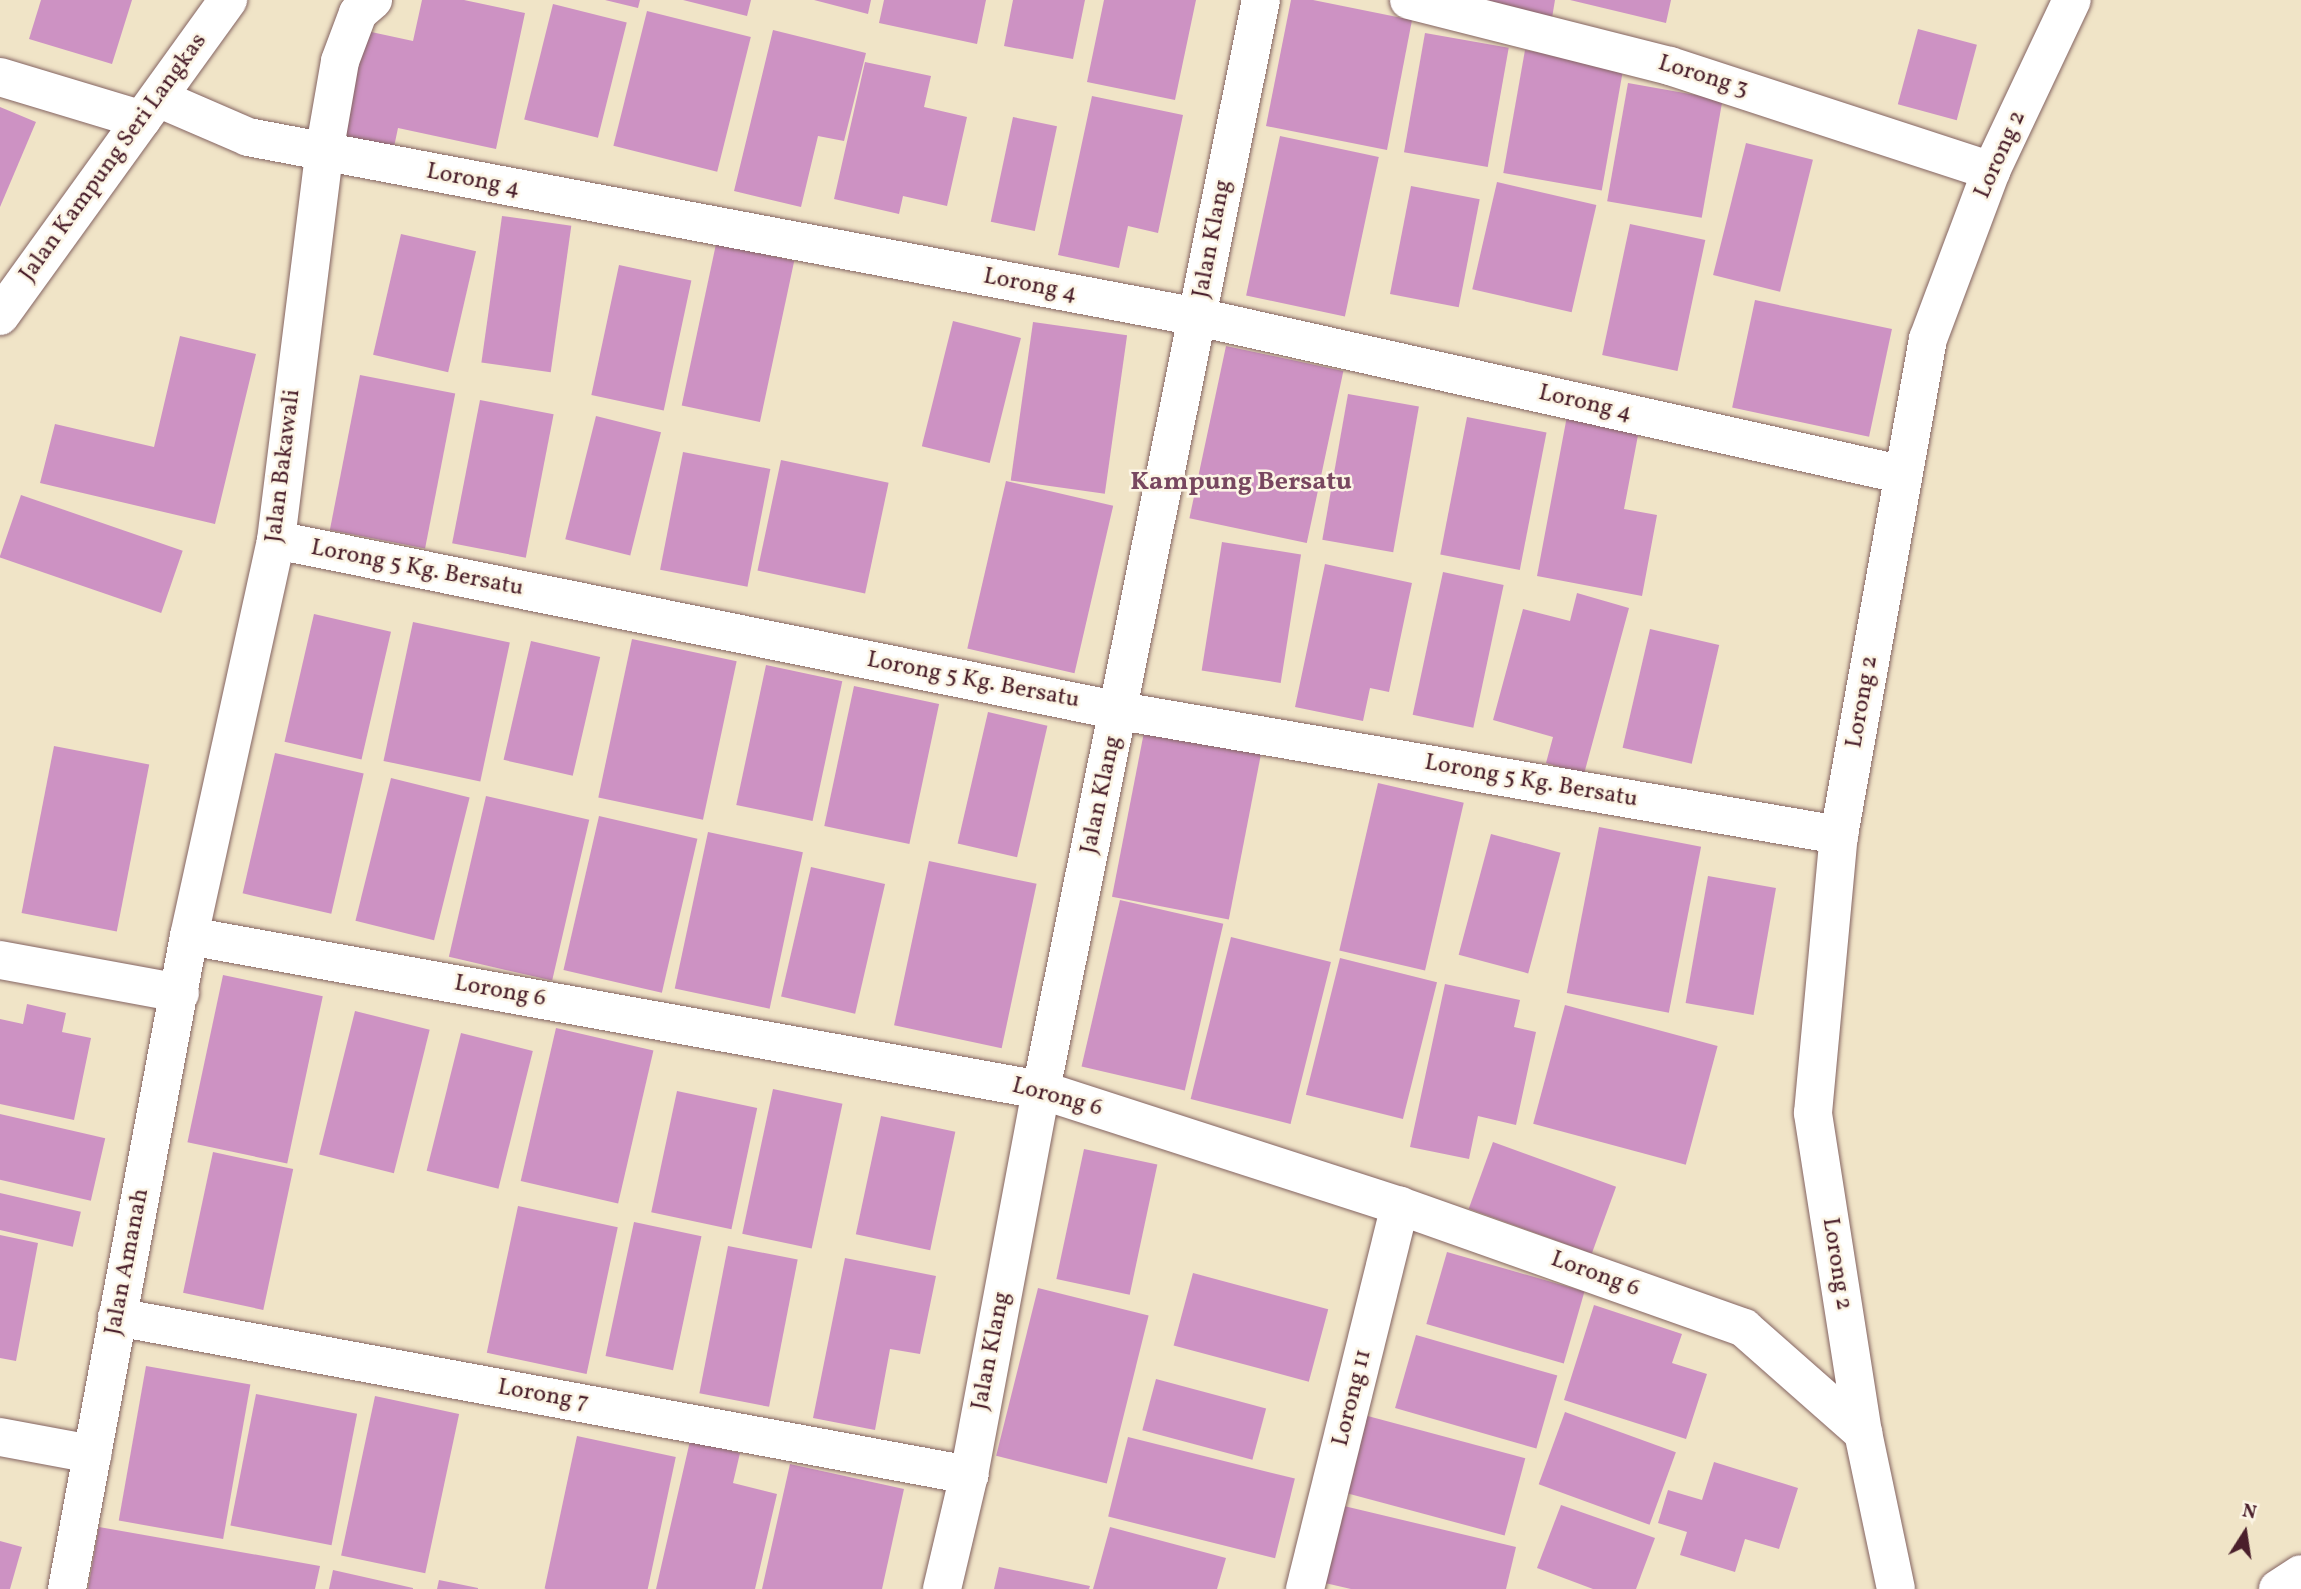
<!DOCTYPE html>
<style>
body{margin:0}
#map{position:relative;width:2301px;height:1589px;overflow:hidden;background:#f0e4c7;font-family:Vollkorn,serif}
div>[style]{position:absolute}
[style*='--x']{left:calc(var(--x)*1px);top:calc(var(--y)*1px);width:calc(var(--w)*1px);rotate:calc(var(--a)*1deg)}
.building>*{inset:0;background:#cd92c3;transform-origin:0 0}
.roads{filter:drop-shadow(0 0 2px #846462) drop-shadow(0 0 2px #846462)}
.minor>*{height:38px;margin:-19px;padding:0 19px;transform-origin:19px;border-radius:19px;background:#fff}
span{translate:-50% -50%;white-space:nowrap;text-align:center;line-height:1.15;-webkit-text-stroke:5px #fcf5e5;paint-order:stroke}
.street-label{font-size:24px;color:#4a1f2b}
.neighbourhood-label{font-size:26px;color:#784760;font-weight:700}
.north{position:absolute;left:2210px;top:1498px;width:70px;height:70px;-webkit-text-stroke:5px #fcf5e5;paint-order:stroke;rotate:12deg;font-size:19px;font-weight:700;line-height:28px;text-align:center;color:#4a1f2b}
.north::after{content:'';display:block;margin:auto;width:24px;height:32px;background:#4a1f2b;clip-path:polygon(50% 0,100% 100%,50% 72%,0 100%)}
</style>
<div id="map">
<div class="building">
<i style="clip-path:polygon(41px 0,132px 0,112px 64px,29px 39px)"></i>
<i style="clip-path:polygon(422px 0,464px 0,525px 13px,496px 149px,398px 128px,394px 147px,340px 136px,362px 30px,413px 41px)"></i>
<i style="clip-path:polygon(605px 0,640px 0,638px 8px)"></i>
<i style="clip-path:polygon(683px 0,751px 0,747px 16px)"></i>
<i style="clip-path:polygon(814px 0,871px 0,868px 14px)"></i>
<i style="clip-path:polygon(884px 0,986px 0,977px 44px,879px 23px)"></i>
<i style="clip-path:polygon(1013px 0,1085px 0,1073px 59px,1004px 46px)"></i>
<i style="clip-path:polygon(1104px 0,1196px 0,1175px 100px,1087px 82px)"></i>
<i style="clip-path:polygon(1291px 0,1313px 0,1412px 20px,1387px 150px,1266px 126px)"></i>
<i style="clip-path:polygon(1487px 0,1555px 0,1552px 18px)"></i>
<i style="clip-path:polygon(1570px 0,1671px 0,1666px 23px)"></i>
<i style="left:553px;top:4px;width:76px;height:119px;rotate:14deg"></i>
<i style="left:647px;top:11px;width:107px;height:139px;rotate:14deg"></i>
<i style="left:1918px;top:29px;width:61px;height:78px;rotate:15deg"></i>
<i style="clip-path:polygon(773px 30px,866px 53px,844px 141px,818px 136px,801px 207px,734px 191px)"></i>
<i style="left:1425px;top:33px;width:85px;height:121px;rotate:10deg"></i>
<i style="left:1525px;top:50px;width:100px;height:125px;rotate:10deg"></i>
<i style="clip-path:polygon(865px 62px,931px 76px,924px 107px,967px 117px,947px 206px,903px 196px,899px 214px,834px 199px)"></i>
<i style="left:1628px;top:83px;width:96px;height:120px;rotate:10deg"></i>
<i style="clip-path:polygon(1092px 96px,1183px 115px,1158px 233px,1128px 226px,1119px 268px,1058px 255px)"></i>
<i style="clip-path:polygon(0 107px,36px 122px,0 207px)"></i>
<i style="left:1013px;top:117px;width:45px;height:107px;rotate:12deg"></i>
<i style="left:1280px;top:136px;width:101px;height:163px;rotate:12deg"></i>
<i style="left:1746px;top:143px;width:69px;height:136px;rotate:14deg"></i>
<i style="left:1497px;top:182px;width:102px;height:110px;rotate:13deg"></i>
<i style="left:1411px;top:186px;width:70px;height:110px;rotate:11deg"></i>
<i style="left:502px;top:216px;width:70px;height:148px;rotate:8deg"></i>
<i style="left:1630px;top:224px;width:77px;height:134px;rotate:12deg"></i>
<i style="left:401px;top:234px;width:77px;height:124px;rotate:13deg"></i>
<i style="left:716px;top:244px;width:80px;height:165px;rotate:12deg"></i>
<i style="left:619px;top:265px;width:74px;height:133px;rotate:12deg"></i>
<i style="left:1755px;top:300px;width:140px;height:110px;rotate:12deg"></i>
<i style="left:953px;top:321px;width:70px;height:129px;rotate:14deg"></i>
<i style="left:1033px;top:322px;width:95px;height:160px;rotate:8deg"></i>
<i style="clip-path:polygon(180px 336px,256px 354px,215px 524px,40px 483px,55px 424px,154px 447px)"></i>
<i style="left:1226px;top:346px;width:120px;height:176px;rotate:12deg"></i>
<i style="left:360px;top:375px;width:97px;height:158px;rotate:11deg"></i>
<i style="left:1348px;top:394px;width:72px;height:148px;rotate:10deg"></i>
<i style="left:480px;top:400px;width:75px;height:146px;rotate:11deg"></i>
<i style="left:596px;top:416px;width:67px;height:127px;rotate:14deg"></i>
<i style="clip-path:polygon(1567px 416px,1639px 430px,1624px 509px,1657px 515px,1642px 596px,1537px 576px)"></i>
<i style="left:1467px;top:417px;width:81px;height:140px;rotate:11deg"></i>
<i style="left:683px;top:452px;width:89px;height:120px;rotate:11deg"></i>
<i style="left:781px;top:460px;width:110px;height:113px;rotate:12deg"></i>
<i style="left:1006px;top:481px;width:110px;height:172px;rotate:13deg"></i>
<i style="left:21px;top:495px;width:171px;height:66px;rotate:19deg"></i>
<i style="left:1222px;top:542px;width:80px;height:130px;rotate:9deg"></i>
<i style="clip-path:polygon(1325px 564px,1412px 583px,1389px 692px,1370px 688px,1363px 721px,1295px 707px)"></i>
<i style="left:1443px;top:572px;width:62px;height:146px;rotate:12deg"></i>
<i style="clip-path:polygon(1577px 593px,1629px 608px,1584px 774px,1546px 763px,1553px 737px,1493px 720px,1523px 609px,1570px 621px)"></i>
<i style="left:314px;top:614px;width:79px;height:131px;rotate:13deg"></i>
<i style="left:413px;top:622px;width:99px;height:142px;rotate:12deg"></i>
<i style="left:1650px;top:629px;width:71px;height:122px;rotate:13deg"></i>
<i style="left:632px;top:639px;width:107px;height:162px;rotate:12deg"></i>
<i style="left:531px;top:641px;width:71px;height:122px;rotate:13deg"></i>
<i style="left:766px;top:665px;width:78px;height:143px;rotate:12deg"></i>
<i style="left:854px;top:686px;width:87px;height:143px;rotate:12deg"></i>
<i style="left:988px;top:712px;width:61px;height:135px;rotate:13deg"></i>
<i style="left:1145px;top:727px;width:119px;height:173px;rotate:11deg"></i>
<i style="left:54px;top:746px;width:97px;height:170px;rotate:11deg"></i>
<i style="left:275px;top:753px;width:91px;height:144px;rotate:13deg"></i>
<i style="left:391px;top:778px;width:81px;height:147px;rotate:14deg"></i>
<i style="left:1378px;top:783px;width:88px;height:172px;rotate:13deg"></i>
<i style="left:486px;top:796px;width:106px;height:165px;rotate:13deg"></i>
<i style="left:599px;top:816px;width:101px;height:158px;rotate:13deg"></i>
<i style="left:1599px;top:827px;width:104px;height:169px;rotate:11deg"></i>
<i style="left:708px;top:832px;width:97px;height:160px;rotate:12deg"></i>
<i style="left:1491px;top:834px;width:72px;height:125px;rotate:15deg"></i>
<i style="left:929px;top:861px;width:110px;height:168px;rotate:12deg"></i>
<i style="left:811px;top:867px;width:76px;height:133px;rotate:13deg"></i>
<i style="left:1708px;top:876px;width:69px;height:129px;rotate:10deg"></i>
<i style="left:1120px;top:900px;width:106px;height:171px;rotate:13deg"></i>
<i style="left:1231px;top:937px;width:103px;height:167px;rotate:14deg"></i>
<i style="left:1340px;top:958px;width:100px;height:141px;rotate:14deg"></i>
<i style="left:223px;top:975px;width:102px;height:171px;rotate:12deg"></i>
<i style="clip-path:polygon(1445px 984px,1520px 1000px,1514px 1027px,1536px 1032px,1516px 1125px,1478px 1116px,1469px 1159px,1410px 1147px)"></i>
<i style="clip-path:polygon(27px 1004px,66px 1013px,62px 1032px,91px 1038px,74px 1120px,0 1104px,0 1019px,23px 1024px)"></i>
<i style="left:1565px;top:1005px;width:158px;height:123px;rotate:15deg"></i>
<i style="left:355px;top:1011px;width:77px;height:148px;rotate:14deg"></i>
<i style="left:556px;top:1028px;width:100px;height:157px;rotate:13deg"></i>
<i style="left:461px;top:1033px;width:74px;height:142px;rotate:14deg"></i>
<i style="left:773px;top:1089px;width:71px;height:148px;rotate:12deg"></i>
<i style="left:677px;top:1091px;width:82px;height:124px;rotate:12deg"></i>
<i style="left:0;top:1114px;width:108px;height:64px;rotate:13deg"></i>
<i style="left:881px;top:1116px;width:76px;height:121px;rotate:12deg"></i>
<i style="left:1493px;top:1142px;width:131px;height:71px;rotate:20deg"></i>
<i style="left:1084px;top:1149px;width:75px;height:133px;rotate:12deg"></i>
<i style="left:213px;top:1152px;width:82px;height:144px;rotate:12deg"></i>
<i style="left:0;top:1193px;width:83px;height:36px;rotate:13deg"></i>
<i style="left:518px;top:1206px;width:102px;height:150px;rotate:12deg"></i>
<i style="left:634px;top:1222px;width:69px;height:137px;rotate:12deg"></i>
<i style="clip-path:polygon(0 1235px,38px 1243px,16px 1361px,0 1358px)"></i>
<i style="left:728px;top:1246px;width:71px;height:150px;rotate:11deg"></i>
<i style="left:1447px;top:1252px;width:143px;height:75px;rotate:16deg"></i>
<i style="clip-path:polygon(845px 1258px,936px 1276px,920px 1354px,890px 1349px,875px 1430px,813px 1418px)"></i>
<i style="left:1193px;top:1273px;width:140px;height:75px;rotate:15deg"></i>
<i style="left:1038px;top:1288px;width:114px;height:173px;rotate:14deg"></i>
<i style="clip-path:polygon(1594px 1305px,1682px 1334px,1672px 1363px,1707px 1374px,1686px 1439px,1564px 1400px)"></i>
<i style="left:1416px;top:1335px;width:147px;height:76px;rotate:16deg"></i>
<i style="left:146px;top:1366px;width:106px;height:157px;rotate:10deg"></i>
<i style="left:1156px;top:1379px;width:114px;height:53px;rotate:15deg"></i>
<i style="left:256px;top:1394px;width:103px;height:134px;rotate:11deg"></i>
<i style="left:375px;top:1396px;width:86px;height:163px;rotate:12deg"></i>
<i style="left:1565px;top:1412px;width:118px;height:77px;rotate:20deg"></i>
<i style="left:1364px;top:1415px;width:167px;height:80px;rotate:15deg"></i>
<i style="left:577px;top:1436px;width:101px;height:156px;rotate:12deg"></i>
<i style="left:1128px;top:1437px;width:172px;height:82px;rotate:14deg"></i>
<i style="clip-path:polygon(690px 1441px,740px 1453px,733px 1483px,777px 1494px,755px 1589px,656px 1589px)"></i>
<i style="clip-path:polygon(1714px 1462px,1798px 1488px,1779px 1549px,1745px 1539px,1735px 1572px,1680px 1555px,1687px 1532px,1658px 1523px,1668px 1490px,1702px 1500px)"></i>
<i style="clip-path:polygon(790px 1464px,904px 1489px,882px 1589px,762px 1589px)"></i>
<i style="clip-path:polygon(1561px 1505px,1655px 1538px,1636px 1589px,1593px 1589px,1537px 1568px)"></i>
<i style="clip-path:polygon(1344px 1506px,1516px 1547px,1506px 1589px,1351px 1589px,1325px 1583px)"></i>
<i style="clip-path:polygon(99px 1527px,320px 1566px,315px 1589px,88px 1589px)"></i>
<i style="clip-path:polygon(1110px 1527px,1226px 1558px,1217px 1589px,1093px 1589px)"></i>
<i style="clip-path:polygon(0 1541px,22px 1547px,10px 1589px,0 1589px)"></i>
<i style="clip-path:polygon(999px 1567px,1090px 1586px,1089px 1589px,994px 1589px)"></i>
<i style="clip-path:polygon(333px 1570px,413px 1588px,413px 1589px,329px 1589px)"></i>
<i style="clip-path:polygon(439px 1580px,478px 1588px,478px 1589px,437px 1589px)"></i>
</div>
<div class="roads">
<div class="minor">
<i style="--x:1409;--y:0;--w:269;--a:14.2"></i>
<i style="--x:1670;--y:66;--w:338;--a:18.1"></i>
<i style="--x:0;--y:77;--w:148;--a:16.8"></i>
<i style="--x:158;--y:98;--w:98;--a:23.4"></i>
<i style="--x:248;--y:137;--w:967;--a:10.73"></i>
<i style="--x:1198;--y:317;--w:723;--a:12.61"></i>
<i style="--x:0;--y:316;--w:390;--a:-54.2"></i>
<i style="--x:276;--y:540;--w:861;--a:11.45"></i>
<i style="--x:1120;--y:711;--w:730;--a:9.79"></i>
<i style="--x:189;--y:936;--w:866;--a:10.25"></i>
<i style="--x:1041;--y:1090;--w:377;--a:17.9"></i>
<i style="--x:1400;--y:1206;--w:365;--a:19.5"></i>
<i style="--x:1744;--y:1328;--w:159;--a:41.4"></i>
<i style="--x:0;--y:960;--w:183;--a:10.4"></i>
<i style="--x:117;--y:1317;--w:867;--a:10.51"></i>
<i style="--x:0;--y:1437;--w:94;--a:10.5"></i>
<i style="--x:67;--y:1589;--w:664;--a:-79.42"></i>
<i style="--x:189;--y:936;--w:405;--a:-77.6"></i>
<i style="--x:276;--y:540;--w:390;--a:-82.9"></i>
<i style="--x:324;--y:153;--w:93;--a:-80.1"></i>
<i style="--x:340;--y:61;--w:51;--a:-69.4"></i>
<i style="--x:358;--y:13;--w:20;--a:-41"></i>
<i style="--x:942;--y:1589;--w:117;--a:-76.7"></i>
<i style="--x:969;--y:1475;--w:392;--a:-79.4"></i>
<i style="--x:1041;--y:1090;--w:1112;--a:-78.59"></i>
<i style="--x:1305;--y:1589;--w:395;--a:-76.1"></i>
<i style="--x:1896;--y:1589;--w:159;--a:-101.9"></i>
<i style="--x:1863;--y:1433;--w:324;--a:-98.9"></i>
<i style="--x:1813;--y:1113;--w:279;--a:-84.7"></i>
<i style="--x:1839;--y:835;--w:504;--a:-79.83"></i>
<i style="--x:1928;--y:339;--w:179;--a:-69.4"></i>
<i style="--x:1991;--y:171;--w:189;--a:-64.7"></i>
<i style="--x:2278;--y:1589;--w:27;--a:-33"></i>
</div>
</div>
<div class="street-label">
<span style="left:1703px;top:77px;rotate:17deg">Lorong 3</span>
<span style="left:2001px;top:155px;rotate:-66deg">Lorong 2</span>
<span style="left:114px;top:158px;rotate:-54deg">Jalan Kampung Seri Langkas</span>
<span style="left:473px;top:181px;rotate:11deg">Lorong 4</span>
<span style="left:1213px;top:239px;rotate:-79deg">Jalan Klang</span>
<span style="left:1030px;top:286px;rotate:11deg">Lorong 4</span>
<span style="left:1585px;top:404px;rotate:13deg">Lorong 4</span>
<span style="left:284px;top:466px;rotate:-83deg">Jalan Bakawali</span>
<span style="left:417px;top:569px;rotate:11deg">Lorong 5 Kg. Bersatu</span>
<span style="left:973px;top:681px;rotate:11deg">Lorong 5 Kg. Bersatu</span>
<span style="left:1863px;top:702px;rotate:-80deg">Lorong 2</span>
<span style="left:1531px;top:782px;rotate:10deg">Lorong 5 Kg. Bersatu</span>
<span style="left:1102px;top:795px;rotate:-78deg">Jalan Klang</span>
<span style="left:500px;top:992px;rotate:10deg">Lorong 6</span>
<span style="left:1057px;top:1098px;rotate:15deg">Lorong 6</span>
<span style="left:128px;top:1262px;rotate:-79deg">Jalan Amanah</span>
<span style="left:1836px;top:1264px;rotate:81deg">Lorong 2</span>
<span style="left:1595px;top:1275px;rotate:20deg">Lorong 6</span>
<span style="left:992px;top:1351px;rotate:-79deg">Jalan Klang</span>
<span style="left:543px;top:1396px;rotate:10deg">Lorong 7</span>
<span style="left:1353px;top:1398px;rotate:-76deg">Lorong 11</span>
</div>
<div class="neighbourhood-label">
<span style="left:1241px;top:483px">Kampung Bersatu</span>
</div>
<div class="north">N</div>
</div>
